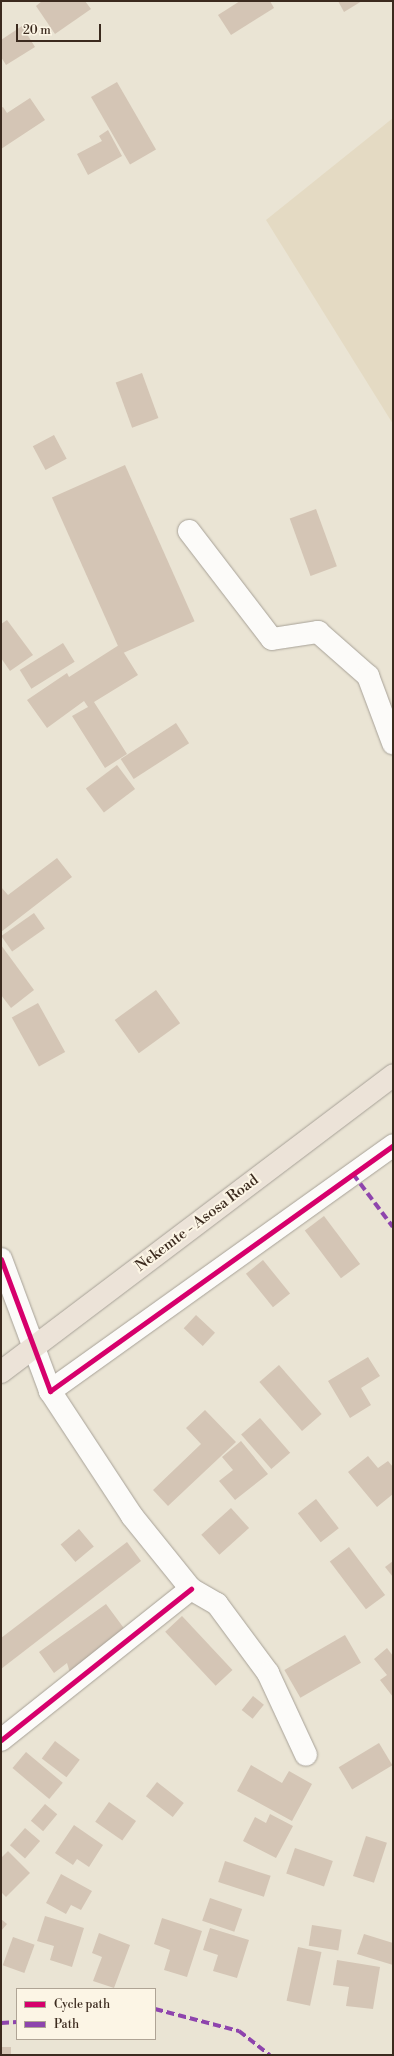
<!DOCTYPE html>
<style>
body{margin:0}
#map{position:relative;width:394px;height:2056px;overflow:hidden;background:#eae4d4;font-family:"Libre Bodoni",serif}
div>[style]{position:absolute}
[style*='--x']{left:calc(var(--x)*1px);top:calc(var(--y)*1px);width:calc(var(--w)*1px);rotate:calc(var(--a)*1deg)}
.built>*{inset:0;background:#e4dac3}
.building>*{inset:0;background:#d4c5b5;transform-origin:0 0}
.roads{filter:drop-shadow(0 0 1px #a7a197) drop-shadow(0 0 1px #a7a197)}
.minor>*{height:22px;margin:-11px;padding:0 11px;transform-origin:11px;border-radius:11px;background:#fcfbf9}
.highway>*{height:22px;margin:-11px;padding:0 11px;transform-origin:11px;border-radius:11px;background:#ece3d8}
.quiet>*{height:4px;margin-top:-2px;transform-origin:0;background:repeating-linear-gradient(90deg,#8e44ad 0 8px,transparent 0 12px)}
.cycleway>*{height:5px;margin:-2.5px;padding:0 2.5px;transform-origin:2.5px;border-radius:2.5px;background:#d6006c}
span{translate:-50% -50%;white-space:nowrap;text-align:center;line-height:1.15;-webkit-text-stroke:4px #fcf5e5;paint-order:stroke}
.street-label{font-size:15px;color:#3b2a1e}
.frame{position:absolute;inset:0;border:2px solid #3b2a1e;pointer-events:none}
.legend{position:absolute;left:16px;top:1988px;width:140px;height:52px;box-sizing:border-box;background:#fcf5e5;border:1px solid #afa495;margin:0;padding:5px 7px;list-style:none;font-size:12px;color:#3b2a1e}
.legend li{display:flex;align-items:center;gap:8px;height:20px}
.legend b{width:20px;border:1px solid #afa495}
.scale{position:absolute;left:16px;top:24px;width:85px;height:18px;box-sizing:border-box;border:2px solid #3b2a1e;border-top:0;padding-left:5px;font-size:12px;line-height:14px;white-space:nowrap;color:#3b2a1e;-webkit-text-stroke:3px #fcf5e5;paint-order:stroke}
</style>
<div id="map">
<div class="built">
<i style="clip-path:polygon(393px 118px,393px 424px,266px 220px)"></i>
</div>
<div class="building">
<i style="clip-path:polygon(42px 1px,85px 1px,91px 9px,55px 34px,36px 6px)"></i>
<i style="clip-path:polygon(240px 1px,270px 1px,274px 8px,231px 35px,218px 15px)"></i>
<i style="clip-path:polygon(338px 1px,362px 1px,344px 12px)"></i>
<i style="clip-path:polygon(22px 26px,35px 47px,6px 65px,1px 57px,1px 40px)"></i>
<i style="left:117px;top:82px;width:78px;height:30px;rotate:60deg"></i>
<i style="clip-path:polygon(30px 98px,45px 120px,1px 149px,1px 108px,3px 107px,7px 113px)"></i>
<i style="clip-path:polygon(108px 130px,122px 156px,88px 175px,77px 154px,102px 141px,99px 136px)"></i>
<i style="left:142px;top:373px;width:48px;height:28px;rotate:70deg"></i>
<i style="left:54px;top:435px;width:27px;height:24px;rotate:62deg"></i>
<i style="left:125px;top:465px;width:171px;height:80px;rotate:66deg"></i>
<i style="left:316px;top:509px;width:61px;height:28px;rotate:70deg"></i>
<i style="clip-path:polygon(7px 620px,33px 655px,10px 671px,1px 658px,1px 624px)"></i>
<i style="left:63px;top:643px;width:22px;height:51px;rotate:58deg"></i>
<i style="clip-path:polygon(119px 645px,138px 675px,94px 702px,127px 754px,105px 768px,72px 716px,88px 707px,84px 701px,47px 728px,27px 700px,67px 673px,69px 677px)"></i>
<i style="left:176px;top:723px;width:24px;height:66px;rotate:57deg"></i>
<i style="left:117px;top:765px;width:30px;height:39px;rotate:53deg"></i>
<i style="clip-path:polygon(57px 858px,72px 877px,1px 932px,1px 887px,8px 895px)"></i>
<i style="left:34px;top:913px;width:19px;height:40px;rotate:55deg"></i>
<i style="clip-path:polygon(1px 945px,34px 990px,11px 1008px,1px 995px)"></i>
<i style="left:156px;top:990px;width:41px;height:51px;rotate:54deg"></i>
<i style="left:38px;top:1003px;width:56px;height:30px;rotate:61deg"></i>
<i style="left:324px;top:1216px;width:60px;height:24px;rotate:53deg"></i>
<i style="left:263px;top:1260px;width:43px;height:22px;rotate:51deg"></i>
<i style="left:196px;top:1315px;width:26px;height:18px;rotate:43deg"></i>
<i style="clip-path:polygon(368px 1357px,380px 1376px,361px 1388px,371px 1405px,350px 1418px,328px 1381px)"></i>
<i style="left:279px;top:1365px;width:65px;height:26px;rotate:49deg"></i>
<i style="clip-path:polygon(205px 1410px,236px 1442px,168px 1506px,153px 1490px,201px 1444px,186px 1428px)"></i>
<i style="left:260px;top:1418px;width:46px;height:25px;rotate:49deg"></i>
<i style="clip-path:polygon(241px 1441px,268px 1474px,235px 1500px,219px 1481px,233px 1470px,222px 1457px)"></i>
<i style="clip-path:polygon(368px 1456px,378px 1468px,388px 1461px,393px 1467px,393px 1494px,377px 1507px,348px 1472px)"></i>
<i style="left:316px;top:1499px;width:37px;height:23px;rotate:52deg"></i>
<i style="left:231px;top:1508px;width:27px;height:40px;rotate:48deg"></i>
<i style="left:79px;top:1529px;width:23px;height:24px;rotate:50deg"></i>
<i style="clip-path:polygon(127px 1542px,141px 1561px,1px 1669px,1px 1638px)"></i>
<i style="left:349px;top:1547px;width:60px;height:24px;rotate:53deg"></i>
<i style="clip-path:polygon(393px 1561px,393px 1577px,385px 1567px)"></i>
<i style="clip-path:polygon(106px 1604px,126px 1631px,70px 1673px,67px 1663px,54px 1673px,39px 1652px)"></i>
<i style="left:182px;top:1616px;width:74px;height:23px;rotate:47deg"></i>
<i style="left:345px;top:1635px;width:32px;height:70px;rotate:60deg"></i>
<i style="clip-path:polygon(387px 1648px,393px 1656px,393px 1697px,380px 1680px,387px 1675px,374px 1659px)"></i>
<i style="left:253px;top:1696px;width:14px;height:18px;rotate:39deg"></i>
<i style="left:55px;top:1741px;width:31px;height:22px;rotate:37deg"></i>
<i style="left:379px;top:1743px;width:26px;height:47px;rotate:59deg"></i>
<i style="left:26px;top:1752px;width:48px;height:21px;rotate:40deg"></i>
<i style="clip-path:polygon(251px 1765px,282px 1783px,289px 1771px,312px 1784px,292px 1821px,237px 1791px)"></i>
<i style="left:157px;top:1782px;width:34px;height:18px;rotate:38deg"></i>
<i style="left:109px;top:1802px;width:33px;height:24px;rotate:35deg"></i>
<i style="left:45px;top:1804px;width:16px;height:22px;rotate:40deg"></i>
<i style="clip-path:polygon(270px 1814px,293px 1826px,276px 1858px,243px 1841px,255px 1817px,266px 1823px)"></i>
<i style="clip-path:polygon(74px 1825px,103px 1845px,89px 1867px,77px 1859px,73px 1865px,55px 1853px)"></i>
<i style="left:25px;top:1828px;width:20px;height:23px;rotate:41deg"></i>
<i style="left:366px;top:1836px;width:22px;height:42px;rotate:18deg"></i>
<i style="left:295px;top:1848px;width:40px;height:27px;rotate:19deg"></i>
<i style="clip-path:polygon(8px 1851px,30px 1873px,6px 1897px,1px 1892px,1px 1858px)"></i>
<i style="left:225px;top:1861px;width:48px;height:22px;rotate:18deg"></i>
<i style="clip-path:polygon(61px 1874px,92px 1891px,81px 1910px,71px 1905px,66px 1914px,46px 1903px)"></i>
<i style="left:210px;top:1898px;width:34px;height:24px;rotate:19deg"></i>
<i style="clip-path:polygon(45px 1916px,84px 1928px,72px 1967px,50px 1960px,54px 1946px,37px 1941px)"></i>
<i style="clip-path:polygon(162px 1918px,202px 1931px,187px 1977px,164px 1970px,170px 1950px,154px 1944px)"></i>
<i style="clip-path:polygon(1px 1919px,7px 1924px,1px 1931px)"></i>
<i style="left:312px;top:1925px;width:30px;height:21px;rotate:9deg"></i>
<i style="clip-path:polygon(210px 1928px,249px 1940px,237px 1978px,213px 1971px,218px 1955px,203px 1950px)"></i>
<i style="clip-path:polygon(99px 1933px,130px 1945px,114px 1988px,93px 1981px,102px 1957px,92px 1953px)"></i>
<i style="clip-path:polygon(364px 1934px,393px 1943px,393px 1965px,357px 1954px)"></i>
<i style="left:13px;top:1937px;width:23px;height:30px;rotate:20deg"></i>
<i style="left:298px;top:1947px;width:24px;height:55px;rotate:12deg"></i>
<i style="clip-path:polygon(337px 1960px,380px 1967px,373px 2009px,346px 2006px,349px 1987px,333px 1985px)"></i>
<i style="left:1px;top:2047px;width:10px;height:8px"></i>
</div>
<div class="roads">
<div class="minor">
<i style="--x:189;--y:531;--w:136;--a:52.5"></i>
<i style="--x:272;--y:639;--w:47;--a:-8.7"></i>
<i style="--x:318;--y:632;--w:67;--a:41.3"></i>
<i style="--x:368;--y:676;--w:72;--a:69.5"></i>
<i style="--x:1;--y:1259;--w:141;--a:69.6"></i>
<i style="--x:50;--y:1391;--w:149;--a:56.7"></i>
<i style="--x:132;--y:1516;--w:94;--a:51.1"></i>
<i style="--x:191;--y:1589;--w:30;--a:30"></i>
<i style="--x:217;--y:1604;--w:86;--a:53.5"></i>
<i style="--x:268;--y:1673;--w:90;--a:65.1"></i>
<i style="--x:50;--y:1391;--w:422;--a:-35.6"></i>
<i style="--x:1;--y:1740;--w:243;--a:-38.5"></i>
</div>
<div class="highway">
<i style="--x:1;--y:1372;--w:492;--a:-37.1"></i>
</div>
</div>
<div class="quiet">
<i style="--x:353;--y:1174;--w:66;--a:53"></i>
<i style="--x:155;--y:2009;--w:87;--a:14.7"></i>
<i style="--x:239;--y:2031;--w:39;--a:38"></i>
<i style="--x:1;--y:2023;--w:16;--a:-4"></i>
</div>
<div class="cycleway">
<i style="--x:1;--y:1259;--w:141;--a:69.6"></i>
<i style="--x:50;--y:1391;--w:422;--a:-35.6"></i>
<i style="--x:1;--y:1740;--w:243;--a:-38.5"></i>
</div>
<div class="street-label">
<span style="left:197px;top:1223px;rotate:-37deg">Nekemte - Asosa Road</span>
</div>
<div class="frame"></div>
<ul class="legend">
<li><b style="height:5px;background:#d6006c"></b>Cycle path</li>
<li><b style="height:5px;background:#8e44ad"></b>Path</li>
</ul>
<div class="scale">20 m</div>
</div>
